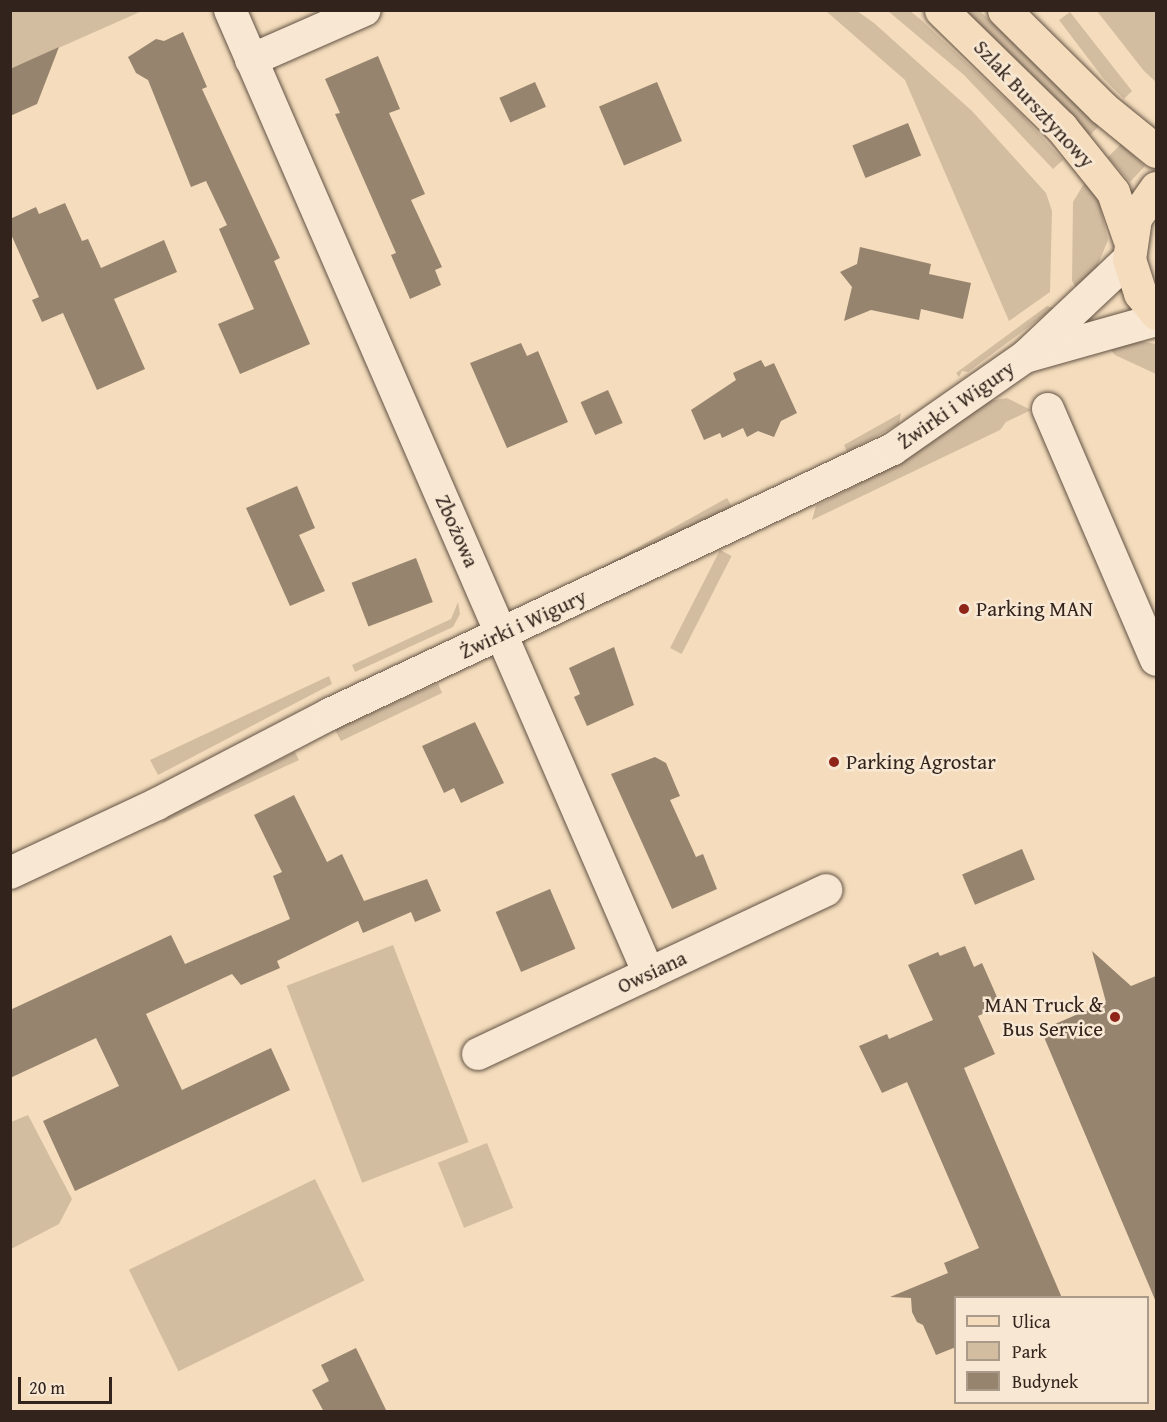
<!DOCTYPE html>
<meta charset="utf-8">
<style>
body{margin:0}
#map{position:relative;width:1167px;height:1422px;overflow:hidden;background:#f4dcbc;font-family:"Gentium Book Plus",serif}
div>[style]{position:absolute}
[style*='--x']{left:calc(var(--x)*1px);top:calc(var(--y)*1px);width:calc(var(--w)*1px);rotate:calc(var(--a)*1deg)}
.green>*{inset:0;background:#d3bda1;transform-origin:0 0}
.building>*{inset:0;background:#97846f;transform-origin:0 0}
.roads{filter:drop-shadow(0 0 2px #625244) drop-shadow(0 0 2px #625244)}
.minor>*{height:32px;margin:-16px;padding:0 16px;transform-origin:16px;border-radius:16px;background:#f8e8d3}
.major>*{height:33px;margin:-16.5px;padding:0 16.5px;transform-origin:16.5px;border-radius:16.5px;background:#f4dcbc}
.dots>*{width:16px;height:16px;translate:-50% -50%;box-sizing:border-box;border:3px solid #f8e8d3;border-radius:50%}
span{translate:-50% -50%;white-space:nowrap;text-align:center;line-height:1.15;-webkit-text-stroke:5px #f8e8d3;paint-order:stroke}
.street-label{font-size:21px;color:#32241c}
.poi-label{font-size:21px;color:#32241c}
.left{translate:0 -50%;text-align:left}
.right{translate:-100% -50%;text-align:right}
.frame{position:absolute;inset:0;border:12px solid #32241c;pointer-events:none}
.legend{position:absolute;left:954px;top:1296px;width:195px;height:108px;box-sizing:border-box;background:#f8e8d3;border:2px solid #a99a8a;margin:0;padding:8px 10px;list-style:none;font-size:18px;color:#32241c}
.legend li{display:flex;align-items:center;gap:12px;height:30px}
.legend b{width:30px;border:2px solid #a99a8a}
.scale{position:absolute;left:18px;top:1377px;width:94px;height:27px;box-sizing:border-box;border:3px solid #32241c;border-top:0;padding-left:8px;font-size:18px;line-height:21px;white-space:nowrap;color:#32241c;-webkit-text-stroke:4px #f8e8d3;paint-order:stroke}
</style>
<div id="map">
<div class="green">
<i style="clip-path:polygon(11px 10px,142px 11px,11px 69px)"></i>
<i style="clip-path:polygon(826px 11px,857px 11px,874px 23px,972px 111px,1046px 193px,1052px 211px,1050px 292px,1009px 321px,905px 80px)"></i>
<i style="clip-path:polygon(888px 11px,910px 11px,920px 19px,1019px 112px,1063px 160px,1053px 169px,964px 75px)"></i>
<i style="clip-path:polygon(966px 11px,980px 11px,1099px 126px,1090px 135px)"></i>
<i style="clip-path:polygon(1097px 11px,1156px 11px,1156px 82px,1144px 71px)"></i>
<i style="clip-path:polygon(1070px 12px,1132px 91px,1124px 99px,1103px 78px,1059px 20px)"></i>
<i style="clip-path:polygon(1121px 144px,1145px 166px,1130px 182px,1108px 157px)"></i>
<i style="clip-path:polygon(1085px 182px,1099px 201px,1108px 240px,1096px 269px,1078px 290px,1072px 281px,1073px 202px)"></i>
<i style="clip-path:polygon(1047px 306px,1054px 308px,968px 372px,962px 371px,959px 377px,956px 373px)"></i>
<i style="clip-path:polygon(1138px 341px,1156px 344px,1156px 374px,1115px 355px,1109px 348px)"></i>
<i style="clip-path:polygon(1007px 398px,1031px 410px,1006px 422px,1000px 430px,812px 520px,816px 506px,909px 458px,989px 401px)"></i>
<i style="clip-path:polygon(901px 413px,899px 424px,847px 452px,844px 445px)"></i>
<i style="left:727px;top:498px;width:10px;height:197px;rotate:61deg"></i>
<i style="left:720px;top:550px;width:13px;height:110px;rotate:27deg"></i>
<i style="clip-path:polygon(458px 602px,460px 614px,453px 627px,355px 672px,352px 665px,451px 619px)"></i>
<i style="clip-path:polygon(329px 676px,332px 684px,158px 775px,150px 760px)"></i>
<i style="clip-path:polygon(438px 683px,442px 693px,341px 741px,335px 730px)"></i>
<i style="clip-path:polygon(295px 752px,299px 760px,161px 824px,168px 816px)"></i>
<i style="left:393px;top:945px;width:211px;height:114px;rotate:69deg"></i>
<i style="clip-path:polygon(28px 1115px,72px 1199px,59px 1224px,11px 1249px,11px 1122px)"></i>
<i style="left:487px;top:1143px;width:70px;height:53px;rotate:68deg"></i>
<i style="left:315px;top:1179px;width:113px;height:207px;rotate:64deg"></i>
</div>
<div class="building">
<i style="clip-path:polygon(183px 32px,207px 87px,202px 89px,280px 258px,274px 261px,310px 344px,240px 374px,218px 324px,254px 309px,219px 229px,227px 225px,206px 181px,191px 187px,148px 80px,136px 73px,128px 57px,156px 39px,164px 41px)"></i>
<i style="clip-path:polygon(59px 47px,37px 104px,10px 116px,10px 69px)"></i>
<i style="clip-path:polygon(378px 56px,400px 109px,389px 113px,425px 194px,411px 200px,442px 267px,435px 270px,441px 285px,410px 299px,391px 255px,396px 253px,335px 114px,340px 113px,325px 79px)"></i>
<i style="left:535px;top:82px;width:27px;height:39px;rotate:66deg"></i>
<i style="left:657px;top:82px;width:64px;height:63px;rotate:67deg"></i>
<i style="left:908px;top:123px;width:35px;height:60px;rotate:68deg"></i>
<i style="clip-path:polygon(65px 203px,82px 241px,88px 239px,101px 268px,164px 240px,177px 272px,114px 299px,145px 369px,97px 390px,63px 313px,42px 322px,32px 300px,39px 297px,10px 232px,10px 219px,36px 207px,39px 214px)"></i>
<i style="clip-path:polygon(860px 247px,931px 264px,929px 274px,971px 283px,963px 319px,921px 309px,919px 320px,871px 310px,844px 321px,852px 287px,840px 272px,857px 264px)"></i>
<i style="clip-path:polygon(521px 343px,527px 356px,538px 351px,568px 422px,507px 448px,470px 363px)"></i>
<i style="clip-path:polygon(761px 360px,765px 367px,774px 363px,797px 413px,781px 421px,774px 437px,758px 431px,747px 437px,743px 428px,722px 438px,720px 433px,704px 440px,691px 410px,736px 380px,733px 373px)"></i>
<i style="left:608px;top:390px;width:36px;height:30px;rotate:66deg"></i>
<i style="clip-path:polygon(297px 486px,315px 528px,299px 535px,325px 591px,290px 606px,246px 508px)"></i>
<i style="left:416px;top:558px;width:47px;height:69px;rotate:69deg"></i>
<i style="clip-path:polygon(614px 647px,634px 705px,587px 726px,574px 697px,580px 694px,569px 668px)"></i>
<i style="clip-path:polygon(475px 722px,504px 783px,461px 803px,454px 788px,444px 793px,422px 746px)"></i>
<i style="clip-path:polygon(655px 757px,666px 763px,680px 796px,670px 800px,696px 857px,703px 854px,717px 889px,672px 909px,611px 774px)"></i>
<i style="clip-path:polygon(294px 795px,327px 862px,342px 854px,364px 901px,427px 879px,441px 911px,415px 922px,411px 912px,363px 933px,358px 921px,277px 961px,280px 968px,241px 985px,232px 974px,146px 1014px,182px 1090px,271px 1048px,290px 1090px,75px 1191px,43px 1121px,119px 1086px,96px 1038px,10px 1078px,10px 1010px,171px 935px,185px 964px,290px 919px,273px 876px,282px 872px,254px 815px)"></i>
<i style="left:1022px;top:849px;width:33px;height:65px;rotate:67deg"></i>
<i style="left:550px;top:889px;width:65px;height:59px;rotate:67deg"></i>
<i style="clip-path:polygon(965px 946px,974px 967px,982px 963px,1001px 1006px,978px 1016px,995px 1054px,964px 1068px,1062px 1298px,956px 1298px,956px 1347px,936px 1355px,923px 1325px,917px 1322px,912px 1312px,911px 1298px,890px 1297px,948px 1273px,944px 1263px,979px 1248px,907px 1082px,882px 1093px,859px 1046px,887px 1034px,889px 1039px,933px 1020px,908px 965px,938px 952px,940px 956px)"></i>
<i style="clip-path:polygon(1092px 951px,1131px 986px,1156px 976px,1156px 1302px,1041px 1030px,1106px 1002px)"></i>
<i style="clip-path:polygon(356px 1348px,387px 1412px,324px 1412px,312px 1390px,329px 1381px,321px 1365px)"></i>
</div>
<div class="roads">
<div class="minor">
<i style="--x:230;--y:10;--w:1051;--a:66.51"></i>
<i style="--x:251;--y:60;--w:124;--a:-23.7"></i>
<i style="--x:1028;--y:356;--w:133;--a:-15.7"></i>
<i style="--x:1048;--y:409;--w:273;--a:66.7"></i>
<i style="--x:10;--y:873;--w:162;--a:-25.1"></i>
<i style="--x:157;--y:804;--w:195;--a:-27.5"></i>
<i style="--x:330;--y:714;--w:622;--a:-25.21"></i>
<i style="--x:893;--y:449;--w:161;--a:-34.9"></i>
<i style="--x:1025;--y:357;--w:143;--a:-43.3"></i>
<i style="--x:478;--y:1054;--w:385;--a:-25.2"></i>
</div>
<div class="major">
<i style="--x:941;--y:10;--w:168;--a:44.3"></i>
<i style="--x:1061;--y:127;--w:83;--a:51.3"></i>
<i style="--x:1113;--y:192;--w:49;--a:70.8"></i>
<i style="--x:1004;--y:10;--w:139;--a:44.7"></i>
<i style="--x:1103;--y:108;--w:68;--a:39.1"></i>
<i style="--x:1156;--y:188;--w:37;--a:125"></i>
<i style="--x:1135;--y:218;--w:41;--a:98.3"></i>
<i style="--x:1129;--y:259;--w:36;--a:72"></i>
<i style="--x:1140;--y:293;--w:26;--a:51"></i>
</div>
</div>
<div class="dots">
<i style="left:964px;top:609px;background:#8f2418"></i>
<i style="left:834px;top:762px;background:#8f2418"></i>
<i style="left:1115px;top:1017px;background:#8f2418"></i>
</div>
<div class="street-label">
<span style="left:1034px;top:104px;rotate:47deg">Szlak Bursztynowy</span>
<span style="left:956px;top:405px;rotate:-35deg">Żwirki i Wigury</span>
<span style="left:457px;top:531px;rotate:66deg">Zbożowa</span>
<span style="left:523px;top:624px;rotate:-25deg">Żwirki i Wigury</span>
<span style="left:652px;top:972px;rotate:-25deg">Owsiana</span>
</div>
<div class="poi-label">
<span class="left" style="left:976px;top:609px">Parking MAN</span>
<span class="left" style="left:846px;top:762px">Parking Agrostar</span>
<span class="right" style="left:1103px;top:1017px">MAN Truck &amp;<br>Bus Service</span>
</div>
<div class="frame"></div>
<ul class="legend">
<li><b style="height:8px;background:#f4dcbc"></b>Ulica</li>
<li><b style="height:16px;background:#d3bda1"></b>Park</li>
<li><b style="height:16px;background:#97846f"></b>Budynek</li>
</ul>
<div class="scale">20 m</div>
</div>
